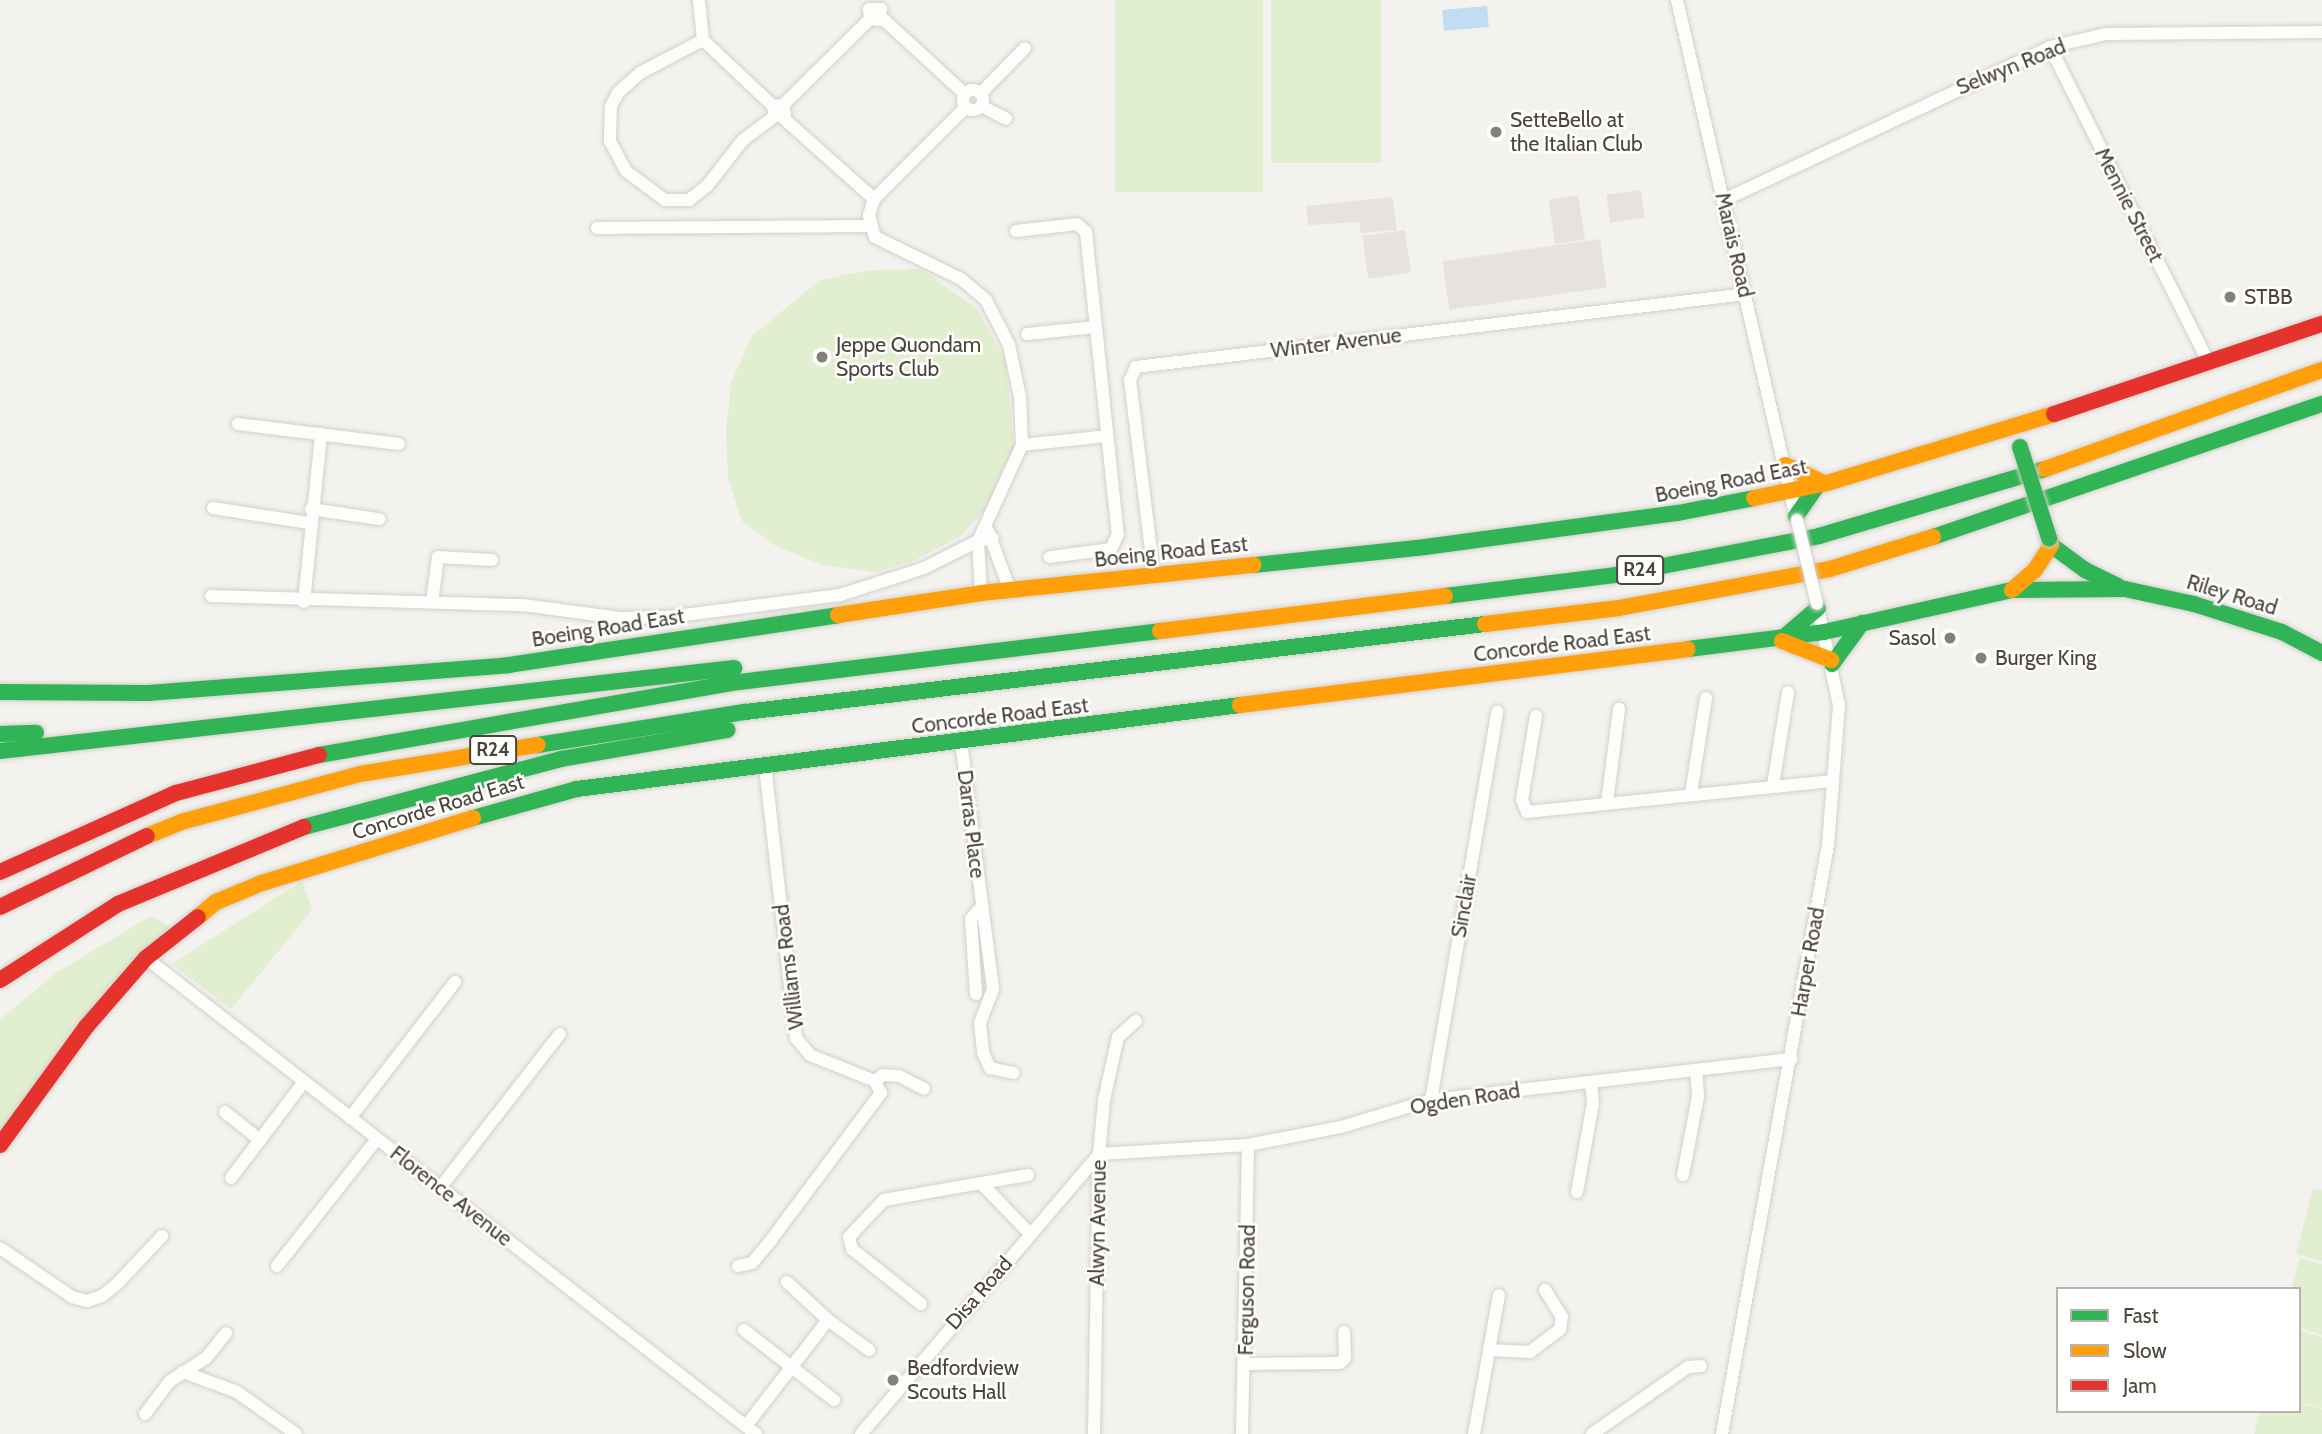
<!DOCTYPE html>
<style>
body{margin:0}
#map{position:relative;width:2322px;height:1434px;overflow:hidden;background:#f4f2ee;font-family:Cabin,sans-serif}
div>[style]{position:absolute}
[style*='--x']{left:calc(var(--x)*1px);top:calc(var(--y)*1px);width:calc(var(--w)*1px);rotate:calc(var(--a)*1deg)}
.green>*{inset:0;background:#e1eecf;transform-origin:0 0}
.parking>*{inset:0;background:#e6e3df;transform-origin:0 0}
.water>*{inset:0;background:#c0ddf1;transform-origin:0 0}
.roads{filter:drop-shadow(0 0 2px #d2d0cb) drop-shadow(0 0 2px #d2d0cb)}
.street>*{height:12px;margin:-6px;padding:0 6px;transform-origin:6px;border-radius:6px;background:#fdfdfc}
.street>.ring{margin:-6px;padding:0;box-sizing:content-box;background:none;border:12px solid #fdfdfc;border-radius:50%}
.fast>*{height:16px;margin:-8px;padding:0 8px;transform-origin:8px;border-radius:8px;background:#30b455}
.slow>*{height:16px;margin:-8px;padding:0 8px;transform-origin:8px;border-radius:8px;background:#ff9f0a}
.jam>*{height:16px;margin:-8px;padding:0 8px;transform-origin:8px;border-radius:8px;background:#e5322d}
.bridges{filter:drop-shadow(0 0 2px #d2d0cb) drop-shadow(0 0 2px #d2d0cb)}
.street-bridge>*{height:12px;margin:-6px;padding:0 6px;transform-origin:6px;border-radius:6px;background:#fdfdfc}
.fast-bridge>*{height:16px;margin:-8px;padding:0 8px;transform-origin:8px;border-radius:8px;background:#30b455}
.dots>*{width:19px;height:19px;translate:-50% -50%;box-sizing:border-box;border:4px solid #fff;border-radius:50%}
span{translate:-50% -50%;white-space:nowrap;text-align:center;line-height:1.15;-webkit-text-stroke:5px #fff;paint-order:stroke}
.shield-label span{padding:2px 5px;background:#fff;border:2px solid;border-radius:5px;-webkit-text-stroke-width:0}
.shield-label{font-size:19px;color:#4b4439;font-weight:700}
.street-label{font-size:21px;color:#4b4439}
.poi-label{font-size:21px;color:#4b4439}
.left{translate:0 -50%;text-align:left}
.right{translate:-100% -50%;text-align:right}
.legend{position:absolute;left:2056px;top:1287px;width:245px;height:126px;box-sizing:border-box;background:#fff;border:2px solid #b7b4b0;margin:0;padding:9px 12px;list-style:none;font-size:21px;color:#4b4439}
.legend li{display:flex;align-items:center;gap:14px;height:35px}
.legend b{width:35px;border:2px solid #b7b4b0}
</style>
<div id="map">
<div class="green">
<i style="left:1115px;top:0;width:148px;height:192px"></i>
<i style="left:1271px;top:0;width:110px;height:163px"></i>
<i style="clip-path:polygon(921px 269px,977px 309px,1006px 362px,1014px 448px,987px 508px,961px 536px,911px 562px,875px 572px,822px 565px,774px 545px,742px 521px,728px 478px,726px 431px,731px 383px,752px 336px,820px 280px,871px 270px)"></i>
<i style="clip-path:polygon(302px 881px,312px 910px,231px 1009px,172px 964px)"></i>
<i style="clip-path:polygon(151px 916px,170px 926px,102px 995px,0 1148px,0 1020px,56px 973px)"></i>
<i style="clip-path:polygon(2313px 1188px,2322px 1190px,2322px 1261px,2296px 1254px)"></i>
<i style="clip-path:polygon(2300px 1258px,2322px 1264px,2322px 1335px,2299px 1328px,2299px 1289px,2291px 1289px)"></i>
<i style="clip-path:polygon(2299px 1330px,2322px 1337px,2322px 1408px,2299px 1402px)"></i>
<i style="clip-path:polygon(2299px 1403px,2322px 1409px,2322px 1434px,2254px 1434px,2260px 1411px,2299px 1411px)"></i>
</div>
<div class="parking">
<i style="left:1641px;top:190px;width:28px;height:35px;rotate:82deg"></i>
<i style="left:1578px;top:195px;width:45px;height:30px;rotate:81deg"></i>
<i style="clip-path:polygon(1392px 197px,1397px 230px,1361px 233px,1359px 222px,1308px 225px,1306px 206px)"></i>
<i style="left:1405px;top:230px;width:43px;height:43px;rotate:82deg"></i>
<i style="left:1600px;top:239px;width:49px;height:159px;rotate:82deg"></i>
</div>
<div class="water">
<i style="left:1487px;top:6px;width:21px;height:45px;rotate:85deg"></i>
</div>
<div class="roads">
<div class="street">
<i style="--x:699;--y:0;--w:40;--a:84.3"></i>
<i style="--x:703;--y:40;--w:96;--a:43.3"></i>
<i style="--x:1677;--y:0;--w:531;--a:77.06"></i>
<i style="--x:882;--y:18;--w:113;--a:42.5"></i>
<i style="--x:703;--y:40;--w:71;--a:152.4"></i>
<i style="--x:640;--y:73;--w:30;--a:138"></i>
<i style="--x:618;--y:93;--w:15;--a:118"></i>
<i style="--x:611;--y:106;--w:35;--a:92"></i>
<i style="--x:610;--y:141;--w:34;--a:62"></i>
<i style="--x:626;--y:171;--w:49;--a:36.6"></i>
<i style="--x:665;--y:200;--w:24;--a:0"></i>
<i style="--x:689;--y:200;--w:23;--a:-38"></i>
<i style="--x:707;--y:186;--w:58;--a:-52"></i>
<i style="--x:743;--y:140;--w:40;--a:-37"></i>
<i style="--x:775;--y:116;--w:10;--a:-11"></i>
<i style="--x:785;--y:114;--w:9;--a:-103"></i>
<i style="--x:783;--y:105;--w:10;--a:174"></i>
<i style="--x:773;--y:106;--w:10;--a:79"></i>
<i style="--x:2050;--y:47;--w:354;--a:63.3"></i>
<i class="ring" style="left:963px;top:90px;width:8px;height:8px"></i>
<i style="--x:980;--y:94;--w:64;--a:-45.6"></i>
<i style="--x:783;--y:105;--w:122;--a:-44.7"></i>
<i style="--x:870;--y:19;--w:10;--a:-96"></i>
<i style="--x:869;--y:9;--w:12;--a:0"></i>
<i style="--x:881;--y:9;--w:11;--a:100"></i>
<i style="--x:879;--y:20;--w:9;--a:-174"></i>
<i style="--x:981;--y:106;--w:28;--a:27"></i>
<i style="--x:966;--y:107;--w:130;--a:135"></i>
<i style="--x:874;--y:199;--w:17;--a:107"></i>
<i style="--x:869;--y:215;--w:23;--a:75"></i>
<i style="--x:875;--y:237;--w:96;--a:26"></i>
<i style="--x:961;--y:279;--w:33;--a:40"></i>
<i style="--x:986;--y:300;--w:51;--a:62.9"></i>
<i style="--x:1009;--y:345;--w:53;--a:78.1"></i>
<i style="--x:1020;--y:397;--w:48;--a:87.6"></i>
<i style="--x:1022;--y:445;--w:106;--a:114.6"></i>
<i style="--x:978;--y:541;--w:52;--a:86.7"></i>
<i style="--x:782;--y:117;--w:123;--a:41.7"></i>
<i style="--x:1724;--y:200;--w:360;--a:-25.1"></i>
<i style="--x:2050;--y:47;--w:57;--a:-13.1"></i>
<i style="--x:2106;--y:34;--w:216;--a:-0.5"></i>
<i style="--x:597;--y:228;--w:274;--a:-0.4"></i>
<i style="--x:1016;--y:231;--w:61;--a:-6.5"></i>
<i style="--x:1077;--y:224;--w:12;--a:42"></i>
<i style="--x:1086;--y:232;--w:304;--a:84"></i>
<i style="--x:1118;--y:534;--w:17;--a:115"></i>
<i style="--x:1111;--y:549;--w:62;--a:172.5"></i>
<i style="--x:1027;--y:334;--w:69;--a:-5.8"></i>
<i style="--x:238;--y:424;--w:162;--a:7.1"></i>
<i style="--x:1022;--y:445;--w:85;--a:-6"></i>
<i style="--x:213;--y:508;--w:97;--a:8.9"></i>
<i style="--x:311;--y:509;--w:69;--a:8.4"></i>
<i style="--x:988;--y:531;--w:63;--a:69.6"></i>
<i style="--x:1154;--y:575;--w:196;--a:-97"></i>
<i style="--x:1130;--y:380;--w:14;--a:-65"></i>
<i style="--x:1136;--y:367;--w:614;--a:-6.82"></i>
<i style="--x:211;--y:596;--w:312;--a:1.7"></i>
<i style="--x:523;--y:605;--w:98;--a:7.6"></i>
<i style="--x:620;--y:618;--w:48;--a:-1.2"></i>
<i style="--x:668;--y:617;--w:173;--a:-7.3"></i>
<i style="--x:840;--y:595;--w:88;--a:-17.8"></i>
<i style="--x:924;--y:568;--w:60;--a:-26.6"></i>
<i style="--x:978;--y:541;--w:15;--a:-11"></i>
<i style="--x:304;--y:602;--w:169;--a:-84.2"></i>
<i style="--x:432;--y:602;--w:45;--a:-82.4"></i>
<i style="--x:438;--y:557;--w:54;--a:3.2"></i>
<i style="--x:1536;--y:716;--w:85;--a:99.5"></i>
<i style="--x:1522;--y:800;--w:13;--a:67"></i>
<i style="--x:1527;--y:812;--w:308;--a:-5.8"></i>
<i style="--x:961;--y:742;--w:249;--a:82.6"></i>
<i style="--x:993;--y:989;--w:36;--a:111"></i>
<i style="--x:980;--y:1023;--w:30;--a:84"></i>
<i style="--x:983;--y:1053;--w:17;--a:65"></i>
<i style="--x:990;--y:1068;--w:24;--a:12"></i>
<i style="--x:1773;--y:785;--w:94;--a:-80.8"></i>
<i style="--x:1691;--y:794;--w:97;--a:-81.1"></i>
<i style="--x:1607;--y:803;--w:95;--a:-82.7"></i>
<i style="--x:146;--y:958;--w:774;--a:37.97"></i>
<i style="--x:976;--y:994;--w:75;--a:-93.8"></i>
<i style="--x:971;--y:919;--w:16;--a:-50"></i>
<i style="--x:875;--y:1081;--w:10;--a:-37"></i>
<i style="--x:883;--y:1075;--w:16;--a:4"></i>
<i style="--x:899;--y:1076;--w:28;--a:27"></i>
<i style="--x:1431;--y:1100;--w:394;--a:-80.3"></i>
<i style="--x:225;--y:1112;--w:45;--a:38.7"></i>
<i style="--x:350;--y:1118;--w:172;--a:-52.3"></i>
<i style="--x:1099;--y:1154;--w:149;--a:-3.5"></i>
<i style="--x:1248;--y:1145;--w:95;--a:-11"></i>
<i style="--x:1341;--y:1127;--w:94;--a:-16.7"></i>
<i style="--x:1431;--y:1100;--w:363;--a:-6.5"></i>
<i style="--x:1028;--y:1175;--w:48;--a:170.3"></i>
<i style="--x:981;--y:1183;--w:71;--a:46.1"></i>
<i style="--x:1683;--y:1175;--w:80;--a:-79.2"></i>
<i style="--x:1698;--y:1096;--w:26;--a:-94"></i>
<i style="--x:231;--y:1178;--w:121;--a:-52.8"></i>
<i style="--x:440;--y:1188;--w:195;--a:-52.1"></i>
<i style="--x:1577;--y:1192;--w:90;--a:-79.8"></i>
<i style="--x:1593;--y:1103;--w:21;--a:-95"></i>
<i style="--x:0;--y:1248;--w:87;--a:34.2"></i>
<i style="--x:72;--y:1297;--w:16;--a:15"></i>
<i style="--x:87;--y:1301;--w:16;--a:-18"></i>
<i style="--x:102;--y:1296;--w:19;--a:-39"></i>
<i style="--x:117;--y:1284;--w:66;--a:-46.8"></i>
<i style="--x:277;--y:1266;--w:162;--a:-51.8"></i>
<i style="--x:738;--y:1266;--w:14;--a:-12"></i>
<i style="--x:752;--y:1263;--w:30;--a:-50"></i>
<i style="--x:771;--y:1240;--w:184;--a:-53.2"></i>
<i style="--x:881;--y:1093;--w:13;--a:-117"></i>
<i style="--x:875;--y:1081;--w:70;--a:-158.2"></i>
<i style="--x:810;--y:1055;--w:22;--a:-129"></i>
<i style="--x:796;--y:1038;--w:274;--a:-96.5"></i>
<i style="--x:921;--y:1304;--w:88;--a:-141.4"></i>
<i style="--x:852;--y:1249;--w:12;--a:-104"></i>
<i style="--x:849;--y:1237;--w:51;--a:-46.6"></i>
<i style="--x:884;--y:1200;--w:98;--a:-9.9"></i>
<i style="--x:828;--y:1320;--w:51;--a:36.2"></i>
<i style="--x:744;--y:1330;--w:114;--a:37.9"></i>
<i style="--x:1489;--y:1350;--w:41;--a:2.8"></i>
<i style="--x:1530;--y:1352;--w:38;--a:-37"></i>
<i style="--x:1560;--y:1329;--w:12;--a:-81"></i>
<i style="--x:1562;--y:1317;--w:32;--a:-122"></i>
<i style="--x:1246;--y:1364;--w:94;--a:-0.6"></i>
<i style="--x:1340;--y:1363;--w:7;--a:-45"></i>
<i style="--x:1345;--y:1358;--w:26;--a:-92"></i>
<i style="--x:183;--y:1372;--w:58;--a:20.3"></i>
<i style="--x:237;--y:1392;--w:72;--a:35.4"></i>
<i style="--x:145;--y:1414;--w:41;--a:-52.9"></i>
<i style="--x:170;--y:1381;--w:43;--a:-32.6"></i>
<i style="--x:206;--y:1358;--w:32;--a:-51"></i>
<i style="--x:746;--y:1426;--w:134;--a:-52.3"></i>
<i style="--x:828;--y:1320;--w:56;--a:-137.2"></i>
<i style="--x:861;--y:1434;--w:367;--a:-49.6"></i>
<i style="--x:1094;--y:1434;--w:280;--a:-89"></i>
<i style="--x:1099;--y:1154;--w:54;--a:-84.7"></i>
<i style="--x:1104;--y:1100;--w:65;--a:-77.5"></i>
<i style="--x:1118;--y:1037;--w:24;--a:-42"></i>
<i style="--x:1242;--y:1434;--w:289;--a:-88.8"></i>
<i style="--x:1474;--y:1434;--w:141;--a:-79.8"></i>
<i style="--x:1592;--y:1434;--w:117;--a:-34.9"></i>
<i style="--x:1688;--y:1367;--w:13;--a:-4"></i>
<i style="--x:1722;--y:1434;--w:598;--a:-79.8"></i>
<i style="--x:1828;--y:845;--w:140;--a:-85.5"></i>
<i style="--x:1839;--y:705;--w:103;--a:-102.3"></i>
</div>
<div class="fast">
<i style="--x:1796;--y:516;--w:37;--a:-55"></i>
<i style="--x:1933;--y:537;--w:411;--a:-18.9"></i>
<i style="--x:2049;--y:538;--w:7;--a:74"></i>
<i style="--x:2051;--y:545;--w:42;--a:36.3"></i>
<i style="--x:2085;--y:570;--w:37;--a:26"></i>
<i style="--x:1254;--y:565;--w:172;--a:-6"></i>
<i style="--x:1425;--y:547;--w:255;--a:-7.7"></i>
<i style="--x:1678;--y:513;--w:77;--a:-11.2"></i>
<i style="--x:1445;--y:596;--w:171;--a:-7"></i>
<i style="--x:1615;--y:575;--w:208;--a:-10.8"></i>
<i style="--x:1819;--y:536;--w:236;--a:-16.5"></i>
<i style="--x:1785;--y:636;--w:43;--a:-40.3"></i>
<i style="--x:1688;--y:649;--w:137;--a:-7.1"></i>
<i style="--x:1824;--y:632;--w:193;--a:-12.6"></i>
<i style="--x:2012;--y:590;--w:113;--a:-0.5"></i>
<i style="--x:2125;--y:589;--w:71;--a:12.3"></i>
<i style="--x:2194;--y:604;--w:92;--a:17.7"></i>
<i style="--x:2282;--y:632;--w:45;--a:27.7"></i>
<i style="--x:1832;--y:664;--w:51;--a:-53.8"></i>
<i style="--x:0;--y:692;--w:148;--a:0.4"></i>
<i style="--x:148;--y:693;--w:362;--a:-4.4"></i>
<i style="--x:509;--y:665;--w:333;--a:-8.6"></i>
<i style="--x:0;--y:734;--w:36;--a:-2"></i>
<i style="--x:538;--y:745;--w:210;--a:-9.1"></i>
<i style="--x:745;--y:712;--w:745;--a:-6.78"></i>
<i style="--x:0;--y:751;--w:739;--a:-6.45"></i>
<i style="--x:319;--y:755;--w:426;--a:-9.9"></i>
<i style="--x:739;--y:682;--w:424;--a:-6.9"></i>
<i style="--x:473;--y:818;--w:108;--a:-15.6"></i>
<i style="--x:577;--y:789;--w:668;--a:-7.22"></i>
<i style="--x:304;--y:827;--w:266;--a:-14.8"></i>
<i style="--x:561;--y:759;--w:169;--a:-9.9"></i>
</div>
<div class="slow">
<i style="--x:1785;--y:465;--w:43;--a:24.8"></i>
<i style="--x:2045;--y:469;--w:294;--a:-19.7"></i>
<i style="--x:1754;--y:498;--w:75;--a:-11.6"></i>
<i style="--x:1827;--y:483;--w:237;--a:-16.9"></i>
<i style="--x:2012;--y:590;--w:30;--a:-41"></i>
<i style="--x:2035;--y:570;--w:30;--a:-57"></i>
<i style="--x:838;--y:615;--w:145;--a:-8.7"></i>
<i style="--x:981;--y:593;--w:274;--a:-5.9"></i>
<i style="--x:1485;--y:624;--w:135;--a:-6.8"></i>
<i style="--x:1619;--y:608;--w:215;--a:-10.5"></i>
<i style="--x:1830;--y:569;--w:108;--a:-17.3"></i>
<i style="--x:1160;--y:631;--w:287;--a:-7"></i>
<i style="--x:1782;--y:641;--w:53;--a:21.2"></i>
<i style="--x:1240;--y:705;--w:451;--a:-7.1"></i>
<i style="--x:147;--y:836;--w:37;--a:-22"></i>
<i style="--x:181;--y:822;--w:185;--a:-15"></i>
<i style="--x:360;--y:774;--w:180;--a:-9.3"></i>
<i style="--x:198;--y:917;--w:23;--a:-40"></i>
<i style="--x:216;--y:902;--w:50;--a:-22.4"></i>
<i style="--x:262;--y:883;--w:221;--a:-17.1"></i>
</div>
<div class="jam">
<i style="--x:2054;--y:414;--w:283;--a:-18.6"></i>
<i style="--x:0;--y:872;--w:193;--a:-24.2"></i>
<i style="--x:176;--y:793;--w:148;--a:-14.9"></i>
<i style="--x:0;--y:907;--w:163;--a:-25.8"></i>
<i style="--x:0;--y:980;--w:140;--a:-32.8"></i>
<i style="--x:118;--y:904;--w:201;--a:-22.5"></i>
<i style="--x:0;--y:1145;--w:146;--a:-53.9"></i>
<i style="--x:86;--y:1027;--w:91;--a:-49"></i>
<i style="--x:146;--y:958;--w:66;--a:-38.3"></i>
</div>
</div>
<div class="bridges">
<div class="street-bridge">
<i style="--x:1797;--y:520;--w:86;--a:76.6"></i>
</div>
<div class="fast-bridge">
<i style="--x:2020;--y:447;--w:96;--a:72.3"></i>
</div>
</div>
<div class="dots">
<i style="left:1496px;top:132px;background:#868178"></i>
<i style="left:2230px;top:297px;background:#868178"></i>
<i style="left:822px;top:357px;background:#868178"></i>
<i style="left:1950px;top:638px;background:#868178"></i>
<i style="left:1981px;top:658px;background:#868178"></i>
<i style="left:893px;top:1380px;background:#868178"></i>
</div>
<div class="shield-label">
<span style="left:1640px;top:570px">R24</span>
<span style="left:493px;top:750px">R24</span>
</div>
<div class="street-label">
<span style="left:2011px;top:67px;rotate:-22deg">Selwyn Road</span>
<span style="left:2129px;top:205px;rotate:63deg">Mennie Street</span>
<span style="left:1734px;top:245px;rotate:77deg">Marais Road</span>
<span style="left:1336px;top:343px;rotate:-7deg">Winter Avenue</span>
<span style="left:1731px;top:481px;rotate:-11deg">Boeing Road East</span>
<span style="left:1171px;top:552px;rotate:-6deg">Boeing Road East</span>
<span style="left:2232px;top:595px;rotate:17deg">Riley Road</span>
<span style="left:608px;top:628px;rotate:-9deg">Boeing Road East</span>
<span style="left:1562px;top:644px;rotate:-7deg">Concorde Road East</span>
<span style="left:1000px;top:716px;rotate:-7deg">Concorde Road East</span>
<span style="left:438px;top:807px;rotate:-17deg">Concorde Road East</span>
<span style="left:971px;top:824px;rotate:83deg">Darras Place</span>
<span style="left:1464px;top:906px;rotate:-80deg">Sinclair</span>
<span style="left:1808px;top:962px;rotate:-80deg">Harper Road</span>
<span style="left:789px;top:967px;rotate:-97deg">Williams Road</span>
<span style="left:1465px;top:1099px;rotate:-9deg">Ogden Road</span>
<span style="left:451px;top:1196px;rotate:38deg">Florence Avenue</span>
<span style="left:1098px;top:1223px;rotate:-89deg">Alwyn Avenue</span>
<span style="left:1247px;top:1290px;rotate:-89deg">Ferguson Road</span>
<span style="left:979px;top:1293px;rotate:-49deg">Disa Road</span>
</div>
<div class="poi-label">
<span class="left" style="left:1510px;top:132px">SetteBello at<br>the Italian Club</span>
<span class="left" style="left:2244px;top:297px">STBB</span>
<span class="left" style="left:836px;top:357px">Jeppe Quondam<br>Sports Club</span>
<span class="right" style="left:1936px;top:638px">Sasol</span>
<span class="left" style="left:1995px;top:658px">Burger King</span>
<span class="left" style="left:907px;top:1380px">Bedfordview<br>Scouts Hall</span>
</div>
<ul class="legend">
<li><b style="height:9px;background:#30b455"></b>Fast</li>
<li><b style="height:9px;background:#ff9f0a"></b>Slow</li>
<li><b style="height:9px;background:#e5322d"></b>Jam</li>
</ul>
</div>
